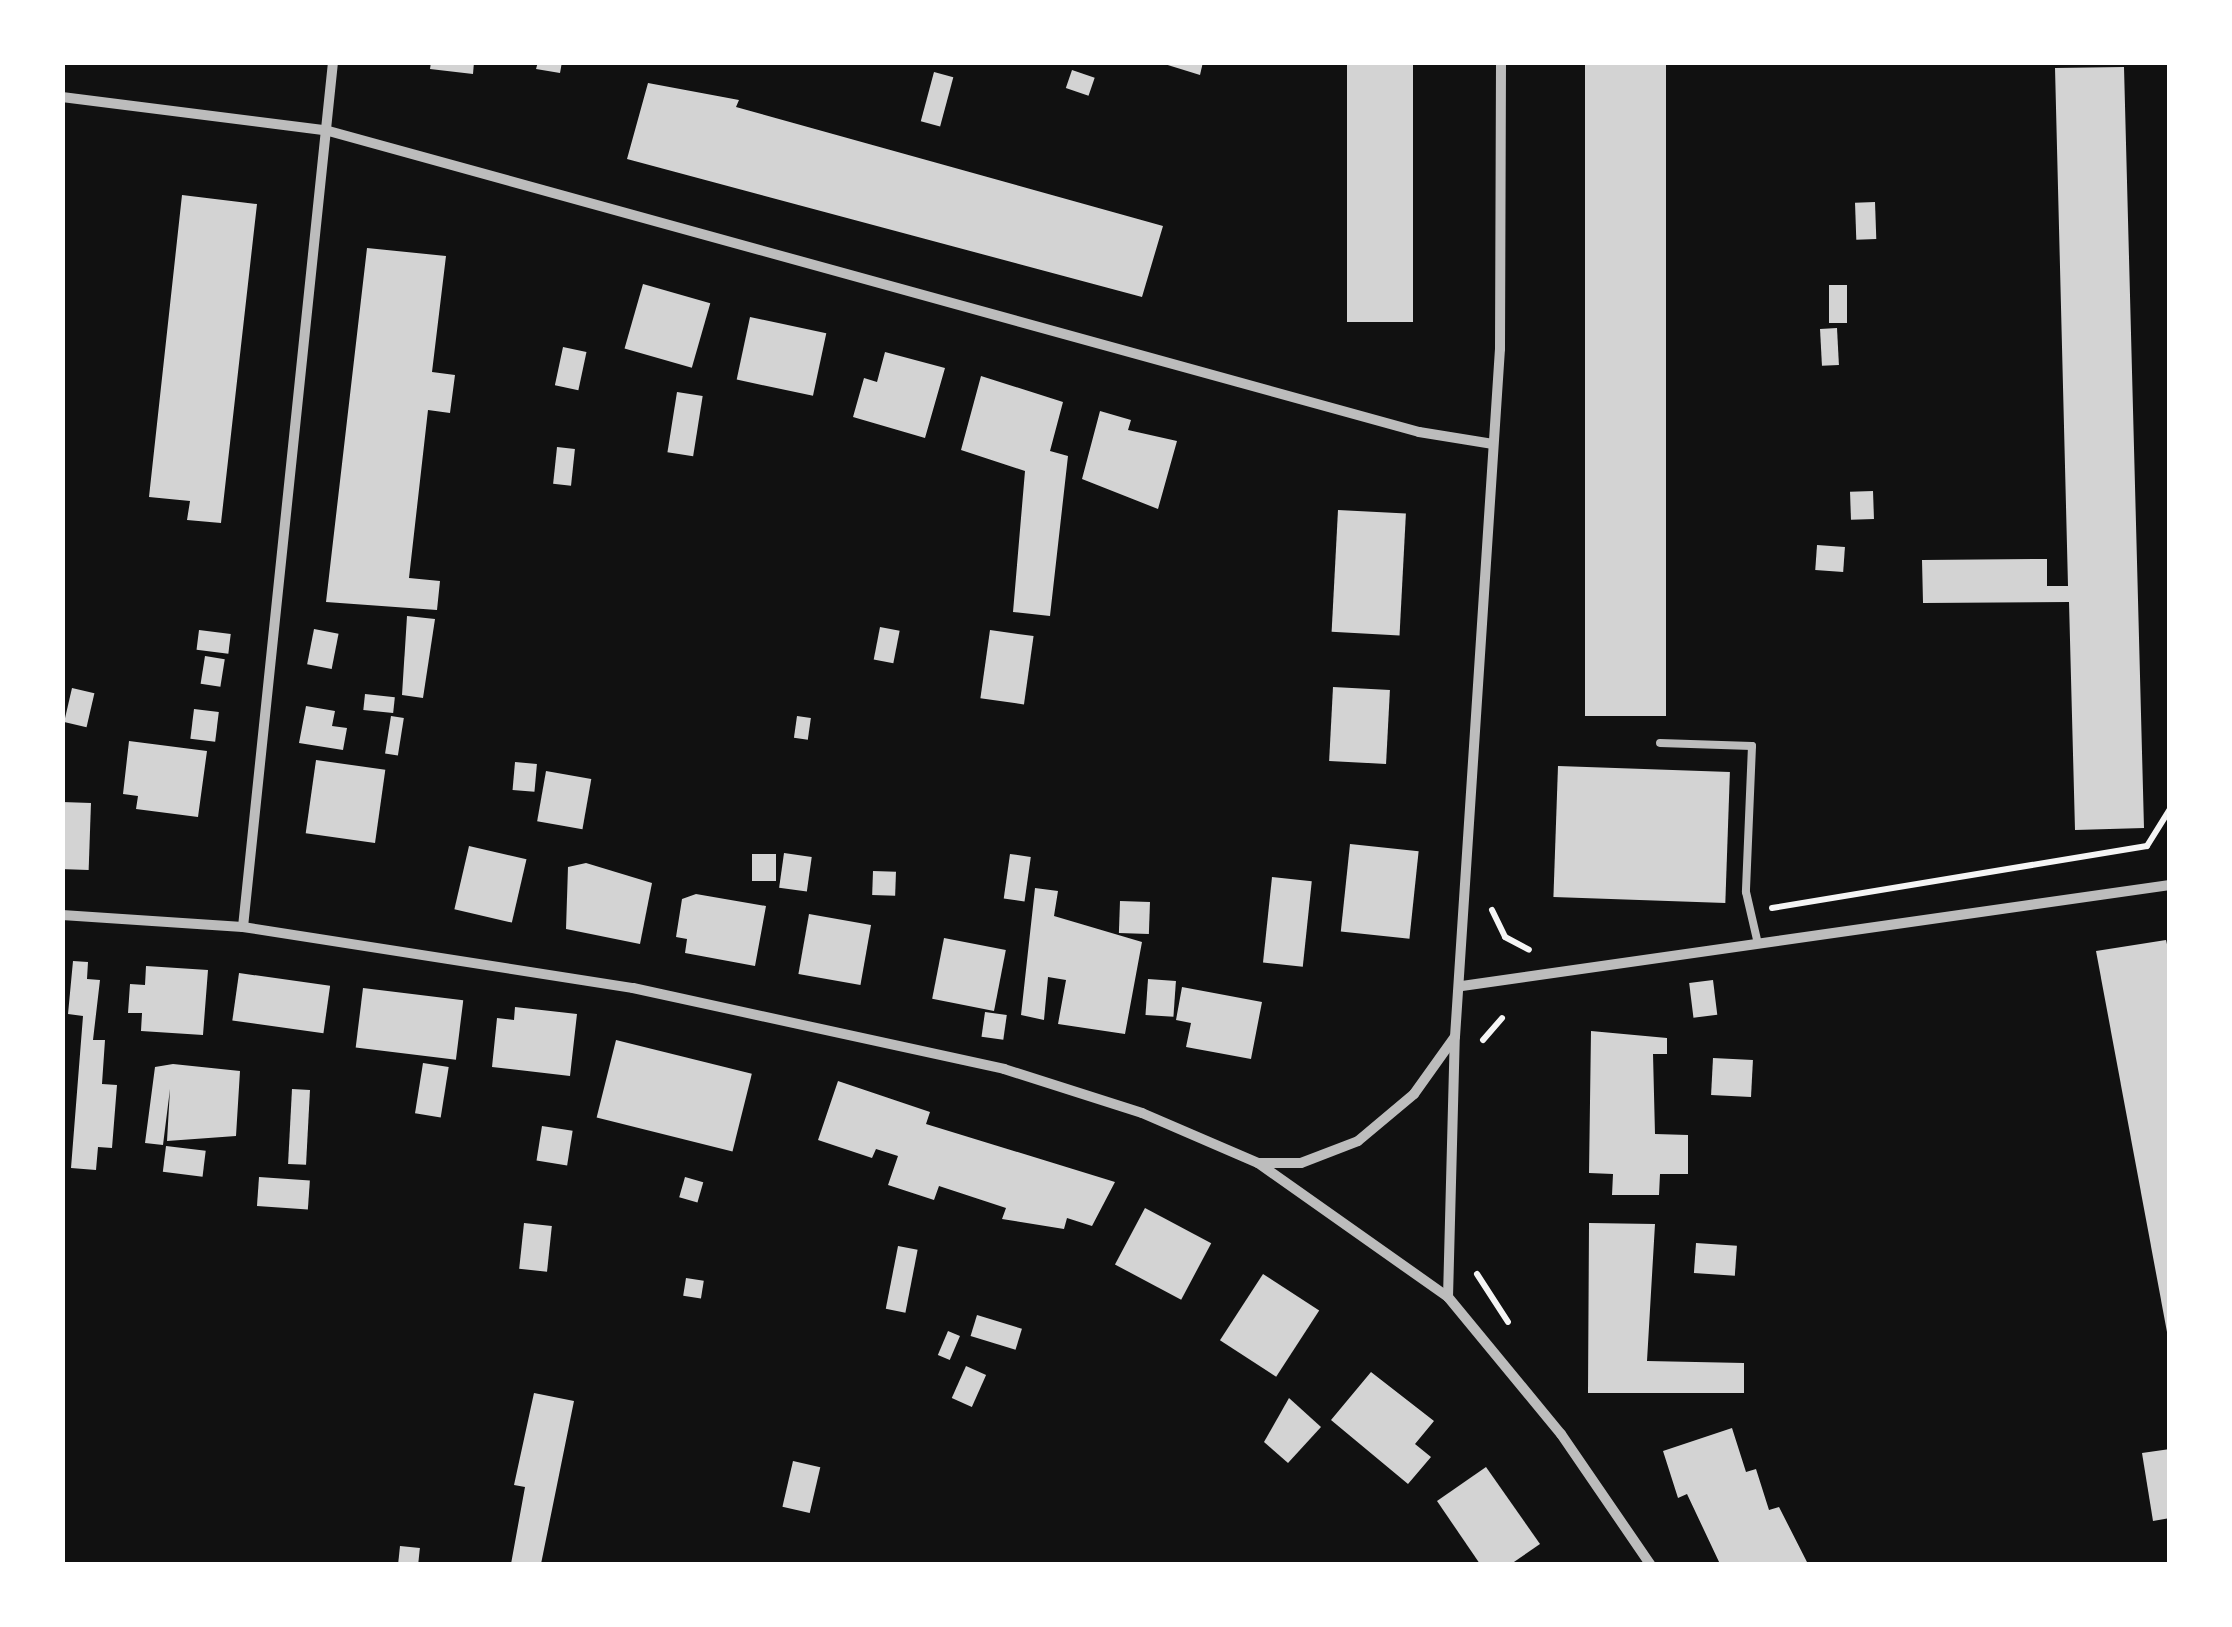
<!DOCTYPE html>
<style>
body{margin:0}
#map{position:relative;width:2232px;height:1627px;overflow:hidden;background:#111;font-family:Roboto,sans-serif}
div>[style]{position:absolute}
[style*='--x']{left:calc(var(--x)*1px);top:calc(var(--y)*1px);width:calc(var(--w)*1px);rotate:calc(var(--a)*1deg)}
.building>*{inset:0;background:#d3d3d3;transform-origin:0 0}
.path>*{height:6px;margin:-3px;padding:0 3px;transform-origin:3px;border-radius:3px;background:#f5f5f5}
.service>*{height:8px;margin:-4px;padding:0 4px;transform-origin:4px;border-radius:4px;background:#bcbcbc}
.minor>*{height:10px;margin:-5px;padding:0 5px;transform-origin:5px;border-radius:5px;background:#bcbcbc}
span{translate:-50% -50%;white-space:nowrap;text-align:center;line-height:1.15;-webkit-text-stroke:9px #fff;paint-order:stroke}
.frame{position:absolute;inset:0;border:65px solid #fff;pointer-events:none}
</style>
<div id="map">
<div class="building">
<i style="clip-path:polygon(431px 62px,474px 62px,473px 74px,430px 69px)"></i>
<i style="clip-path:polygon(538px 62px,562px 62px,560px 73px,536px 69px)"></i>
<i style="clip-path:polygon(1158px 62px,1203px 62px,1200px 75px)"></i>
<i style="left:1347px;top:62px;width:66px;height:260px"></i>
<i style="left:1585px;top:62px;width:81px;height:654px"></i>
<i style="clip-path:polygon(2124px 67px,2144px 828px,2075px 830px,2069px 602px,1923px 603px,1922px 560px,2047px 559px,2047px 586px,2068px 586px,2055px 68px)"></i>
<i style="left:1072px;top:70px;width:24px;height:19px;rotate:19deg"></i>
<i style="left:934px;top:72px;width:20px;height:51px;rotate:15deg"></i>
<i style="clip-path:polygon(648px 83px,739px 100px,736px 107px,1163px 226px,1142px 297px,627px 159px)"></i>
<i style="clip-path:polygon(182px 195px,257px 204px,221px 523px,187px 520px,190px 501px,149px 497px)"></i>
<i style="left:1875px;top:202px;width:37px;height:20px;rotate:88deg"></i>
<i style="clip-path:polygon(367px 248px,446px 256px,432px 372px,455px 375px,450px 413px,428px 410px,409px 578px,440px 581px,437px 610px,326px 602px)"></i>
<i style="left:643px;top:284px;width:70px;height:67px;rotate:16deg"></i>
<i style="left:1829px;top:285px;width:18px;height:38px"></i>
<i style="left:750px;top:317px;width:78px;height:64px;rotate:12deg"></i>
<i style="left:1837px;top:328px;width:37px;height:17px;rotate:87deg"></i>
<i style="left:563px;top:347px;width:24px;height:39px;rotate:12deg"></i>
<i style="clip-path:polygon(885px 352px,945px 368px,925px 438px,853px 417px,864px 378px,877px 382px)"></i>
<i style="clip-path:polygon(981px 376px,1063px 402px,1050px 451px,1068px 456px,1050px 616px,1013px 612px,1025px 471px,961px 450px)"></i>
<i style="left:677px;top:392px;width:26px;height:61px;rotate:9deg"></i>
<i style="clip-path:polygon(1100px 411px,1131px 420px,1128px 430px,1177px 441px,1158px 509px,1082px 479px)"></i>
<i style="left:557px;top:447px;width:18px;height:37px;rotate:6deg"></i>
<i style="left:1873px;top:491px;width:28px;height:23px;rotate:88deg"></i>
<i style="left:1338px;top:510px;width:68px;height:122px;rotate:3deg"></i>
<i style="left:1817px;top:545px;width:28px;height:25px;rotate:4deg"></i>
<i style="clip-path:polygon(407px 616px,435px 619px,423px 698px,402px 695px)"></i>
<i style="left:880px;top:627px;width:20px;height:33px;rotate:11deg"></i>
<i style="left:314px;top:629px;width:25px;height:36px;rotate:11deg"></i>
<i style="left:199px;top:630px;width:32px;height:20px;rotate:7deg"></i>
<i style="left:990px;top:630px;width:44px;height:69px;rotate:8deg"></i>
<i style="left:205px;top:656px;width:20px;height:28px;rotate:9deg"></i>
<i style="left:1333px;top:687px;width:57px;height:74px;rotate:3deg"></i>
<i style="left:72px;top:688px;width:23px;height:35px;rotate:13deg"></i>
<i style="left:365px;top:694px;width:30px;height:16px;rotate:6deg"></i>
<i style="clip-path:polygon(306px 706px,335px 711px,332px 726px,347px 728px,343px 750px,299px 743px)"></i>
<i style="left:194px;top:709px;width:25px;height:30px;rotate:7deg"></i>
<i style="left:391px;top:716px;width:13px;height:38px;rotate:9deg"></i>
<i style="left:797px;top:716px;width:14px;height:22px;rotate:8deg"></i>
<i style="clip-path:polygon(129px 741px,207px 751px,198px 817px,136px 809px,138px 796px,123px 794px)"></i>
<i style="left:316px;top:760px;width:70px;height:74px;rotate:8deg"></i>
<i style="left:515px;top:762px;width:22px;height:28px;rotate:5deg"></i>
<i style="left:1558px;top:766px;width:172px;height:131px;rotate:2deg"></i>
<i style="left:546px;top:771px;width:46px;height:51px;rotate:10deg"></i>
<i style="left:62px;top:802px;width:29px;height:67px;rotate:2deg"></i>
<i style="left:1350px;top:844px;width:69px;height:88px;rotate:6deg"></i>
<i style="left:469px;top:846px;width:59px;height:65px;rotate:13deg"></i>
<i style="left:784px;top:853px;width:28px;height:35px;rotate:8deg"></i>
<i style="left:752px;top:854px;width:24px;height:27px"></i>
<i style="left:1010px;top:854px;width:21px;height:45px;rotate:8deg"></i>
<i style="clip-path:polygon(586px 863px,652px 883px,640px 944px,566px 929px,568px 867px)"></i>
<i style="left:873px;top:871px;width:23px;height:24px;rotate:2deg"></i>
<i style="left:1272px;top:877px;width:40px;height:86px;rotate:6deg"></i>
<i style="clip-path:polygon(1035px 888px,1058px 891px,1054px 916px,1142px 942px,1125px 1034px,1058px 1024px,1066px 980px,1048px 977px,1044px 1020px,1021px 1015px)"></i>
<i style="clip-path:polygon(696px 894px,766px 906px,755px 966px,685px 953px,687px 939px,676px 937px,682px 899px)"></i>
<i style="left:1120px;top:901px;width:30px;height:32px;rotate:2deg"></i>
<i style="left:809px;top:914px;width:63px;height:61px;rotate:10deg"></i>
<i style="left:944px;top:938px;width:63px;height:62px;rotate:11deg"></i>
<i style="clip-path:polygon(2166px 940px,2170px 957px,2167px 1332px,2096px 951px)"></i>
<i style="clip-path:polygon(73px 961px,88px 962px,87px 979px,100px 980px,93px 1040px,105px 1040px,102px 1084px,117px 1085px,112px 1148px,98px 1147px,96px 1170px,71px 1168px,83px 1016px,68px 1014px)"></i>
<i style="clip-path:polygon(146px 966px,208px 970px,203px 1035px,141px 1031px,142px 1013px,128px 1013px,130px 984px,145px 985px)"></i>
<i style="left:239px;top:973px;width:92px;height:48px;rotate:8deg"></i>
<i style="left:1148px;top:979px;width:28px;height:36px;rotate:4deg"></i>
<i style="left:1713px;top:980px;width:35px;height:24px;rotate:83deg"></i>
<i style="clip-path:polygon(1182px 987px,1262px 1002px,1251px 1059px,1186px 1047px,1191px 1023px,1176px 1020px)"></i>
<i style="left:363px;top:988px;width:101px;height:60px;rotate:7deg"></i>
<i style="clip-path:polygon(515px 1007px,577px 1014px,570px 1076px,492px 1067px,497px 1018px,514px 1020px)"></i>
<i style="left:985px;top:1012px;width:22px;height:25px;rotate:8deg"></i>
<i style="clip-path:polygon(1591px 1031px,1667px 1038px,1667px 1054px,1653px 1054px,1655px 1134px,1688px 1135px,1688px 1174px,1660px 1174px,1659px 1195px,1612px 1195px,1613px 1174px,1589px 1173px)"></i>
<i style="left:616px;top:1040px;width:140px;height:80px;rotate:14deg"></i>
<i style="left:1713px;top:1058px;width:40px;height:37px;rotate:3deg"></i>
<i style="left:423px;top:1063px;width:26px;height:51px;rotate:9deg"></i>
<i style="clip-path:polygon(173px 1064px,240px 1071px,236px 1136px,167px 1141px,170px 1089px,163px 1145px,145px 1143px,155px 1067px)"></i>
<i style="clip-path:polygon(838px 1081px,930px 1112px,926px 1124px,1115px 1182px,1092px 1226px,1067px 1218px,1064px 1229px,1002px 1219px,1006px 1208px,939px 1186px,934px 1200px,888px 1185px,898px 1156px,876px 1149px,872px 1158px,818px 1140px)"></i>
<i style="left:292px;top:1089px;width:18px;height:75px;rotate:3deg"></i>
<i style="left:542px;top:1126px;width:31px;height:35px;rotate:9deg"></i>
<i style="left:166px;top:1146px;width:40px;height:26px;rotate:7deg"></i>
<i style="left:259px;top:1177px;width:51px;height:29px;rotate:4deg"></i>
<i style="left:685px;top:1177px;width:19px;height:21px;rotate:16deg"></i>
<i style="left:1145px;top:1208px;width:75px;height:64px;rotate:28deg"></i>
<i style="left:524px;top:1223px;width:28px;height:46px;rotate:6deg"></i>
<i style="clip-path:polygon(1589px 1223px,1655px 1224px,1647px 1361px,1744px 1363px,1744px 1393px,1588px 1393px)"></i>
<i style="left:1696px;top:1243px;width:41px;height:30px;rotate:4deg"></i>
<i style="left:898px;top:1246px;width:20px;height:64px;rotate:11deg"></i>
<i style="left:1263px;top:1274px;width:67px;height:79px;rotate:33deg"></i>
<i style="left:686px;top:1278px;width:18px;height:18px;rotate:9deg"></i>
<i style="left:977px;top:1315px;width:47px;height:22px;rotate:17deg"></i>
<i style="left:948px;top:1331px;width:13px;height:26px;rotate:23deg"></i>
<i style="left:966px;top:1366px;width:22px;height:35px;rotate:24deg"></i>
<i style="clip-path:polygon(1371px 1372px,1434px 1421px,1415px 1444px,1431px 1457px,1408px 1484px,1331px 1420px)"></i>
<i style="clip-path:polygon(534px 1393px,574px 1401px,541px 1564px,511px 1564px,525px 1487px,514px 1485px)"></i>
<i style="clip-path:polygon(1289px 1398px,1321px 1427px,1288px 1463px,1264px 1442px)"></i>
<i style="clip-path:polygon(1732px 1428px,1746px 1472px,1756px 1469px,1769px 1510px,1779px 1507px,1808px 1564px,1720px 1564px,1687px 1494px,1678px 1498px,1663px 1451px)"></i>
<i style="clip-path:polygon(2170px 1449px,2170px 1518px,2153px 1521px,2142px 1453px)"></i>
<i style="left:793px;top:1461px;width:28px;height:47px;rotate:13deg"></i>
<i style="clip-path:polygon(1486px 1467px,1540px 1544px,1511px 1564px,1480px 1564px,1437px 1501px)"></i>
<i style="left:400px;top:1546px;width:20px;height:18px;rotate:6deg"></i>
</div>
<div class="path">
<i style="--x:1772;--y:908;--w:380;--a:-9.4"></i>
<i style="--x:2147;--y:846;--w:44;--a:-58.1"></i>
<i style="--x:1492;--y:910;--w:30;--a:64"></i>
<i style="--x:1505;--y:937;--w:27;--a:28"></i>
<i style="--x:1483;--y:1040;--w:29;--a:-49"></i>
<i style="--x:1477;--y:1274;--w:57;--a:57.1"></i>
</div>
<div class="service">
<i style="--x:1660;--y:743;--w:92;--a:1.9"></i>
<i style="--x:1752;--y:746;--w:146;--a:92.4"></i>
<i style="--x:1746;--y:892;--w:53;--a:77"></i>
</div>
<div class="minor">
<i style="--x:62;--y:97;--w:265;--a:7.2"></i>
<i style="--x:325;--y:130;--w:1135;--a:15.43"></i>
<i style="--x:1419;--y:432;--w:75;--a:9.2"></i>
<i style="--x:62;--y:915;--w:181;--a:3.8"></i>
<i style="--x:243;--y:927;--w:395;--a:8.9"></i>
<i style="--x:633;--y:988;--w:380;--a:12.3"></i>
<i style="--x:1004;--y:1069;--w:145;--a:17.7"></i>
<i style="--x:1142;--y:1113;--w:126;--a:23.3"></i>
<i style="--x:1258;--y:1163;--w:232;--a:35.2"></i>
<i style="--x:1448;--y:1297;--w:178;--a:50.5"></i>
<i style="--x:1561;--y:1434;--w:158;--a:55.6"></i>
<i style="--x:243;--y:927;--w:870;--a:-84.06"></i>
<i style="--x:1462;--y:986;--w:715;--a:-8.12"></i>
<i style="--x:1258;--y:1163;--w:43;--a:0"></i>
<i style="--x:1301;--y:1163;--w:61;--a:-21.1"></i>
<i style="--x:1358;--y:1141;--w:73;--a:-40"></i>
<i style="--x:1414;--y:1094;--w:69;--a:-54.5"></i>
<i style="--x:1448;--y:1297;--w:260;--a:-88.5"></i>
<i style="--x:1455;--y:1037;--w:689;--a:-86.26"></i>
<i style="--x:1500;--y:349;--w:287;--a:-89.8"></i>
</div>
<div class="frame"></div>
</div>
